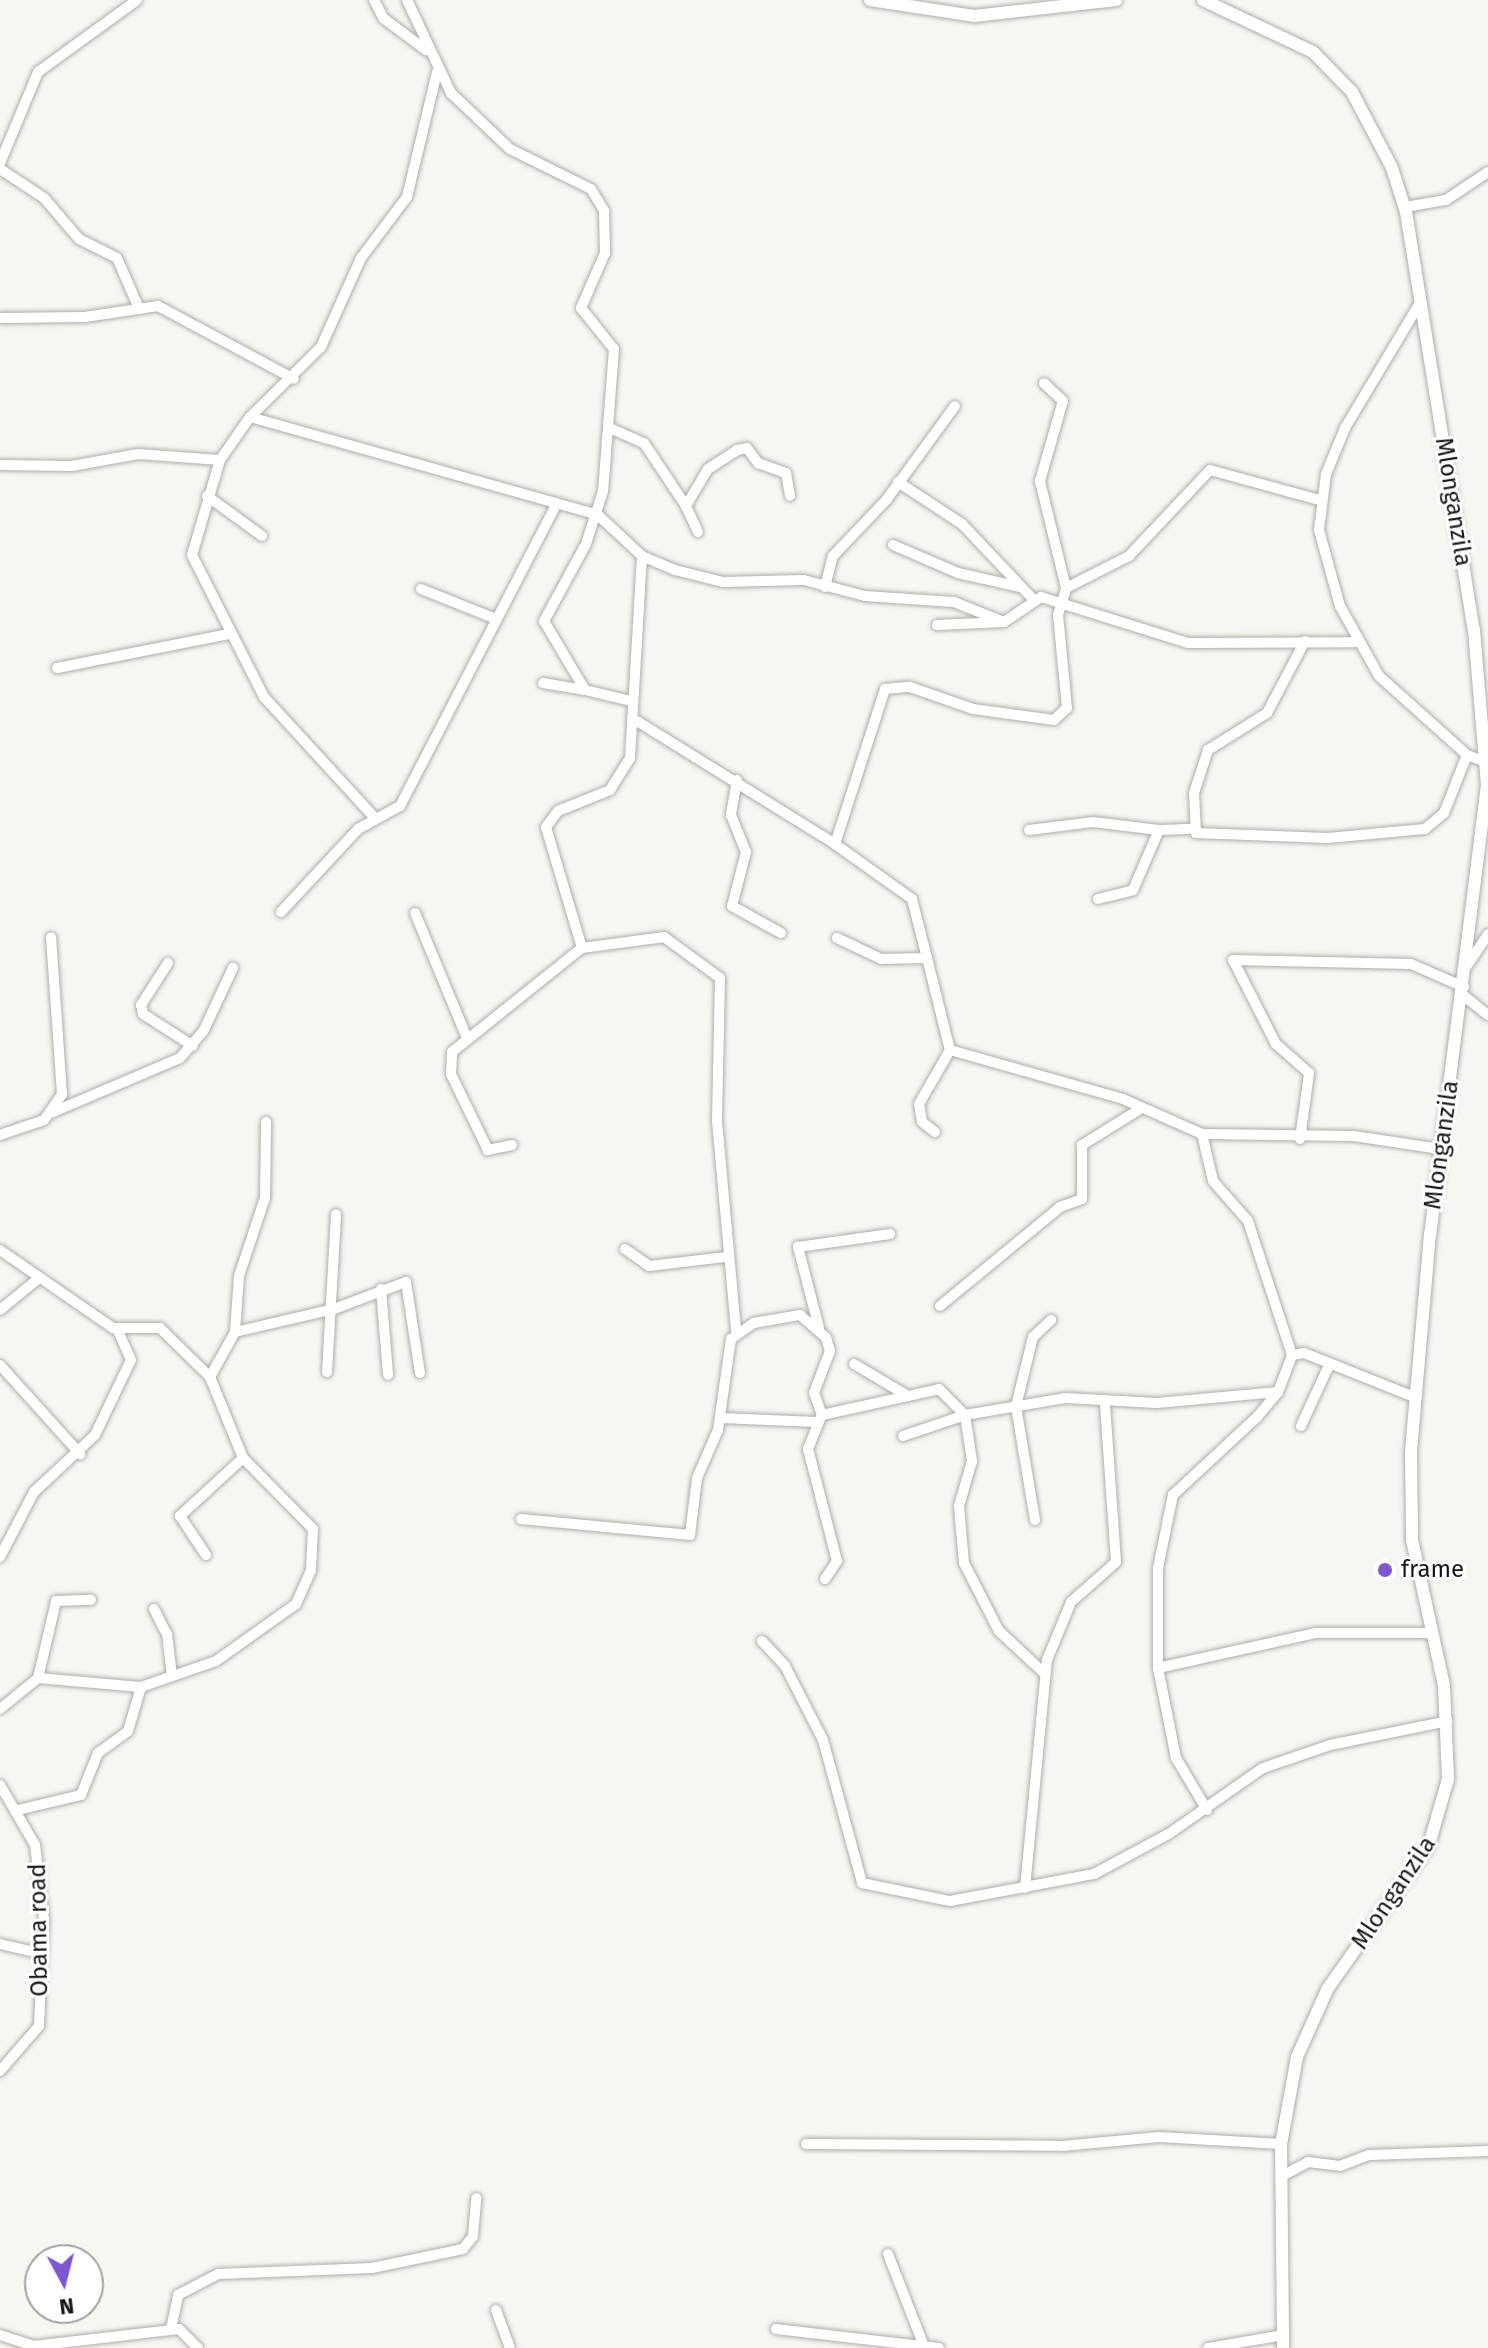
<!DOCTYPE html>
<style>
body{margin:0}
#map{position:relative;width:1488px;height:2348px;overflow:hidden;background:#f7f6f2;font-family:"Fira Sans",sans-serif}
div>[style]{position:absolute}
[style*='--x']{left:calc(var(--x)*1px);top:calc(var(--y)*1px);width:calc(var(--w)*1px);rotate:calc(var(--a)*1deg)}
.roads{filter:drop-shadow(0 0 2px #afadaa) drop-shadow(0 0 2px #afadaa)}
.minor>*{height:10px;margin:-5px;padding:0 5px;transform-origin:5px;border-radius:5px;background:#fff}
.tertiary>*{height:12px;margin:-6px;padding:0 6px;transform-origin:6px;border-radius:6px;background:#fff}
.dots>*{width:22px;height:22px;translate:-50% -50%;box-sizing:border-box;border:4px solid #fff;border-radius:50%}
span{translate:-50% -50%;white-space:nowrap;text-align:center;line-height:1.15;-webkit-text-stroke:6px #fff;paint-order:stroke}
.street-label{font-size:24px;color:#181716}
.poi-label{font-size:24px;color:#181716}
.left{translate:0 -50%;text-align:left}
.north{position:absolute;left:24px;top:2244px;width:80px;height:80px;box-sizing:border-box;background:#fff;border:2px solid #a3a2a2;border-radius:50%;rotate:173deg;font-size:22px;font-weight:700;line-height:32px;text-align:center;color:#181716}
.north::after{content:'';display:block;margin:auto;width:28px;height:36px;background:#7c57d1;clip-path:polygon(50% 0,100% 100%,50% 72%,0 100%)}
</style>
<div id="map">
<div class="roads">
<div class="minor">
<i style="--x:374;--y:0;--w:20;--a:63"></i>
<i style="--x:383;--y:18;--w:54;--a:36.7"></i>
<i style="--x:407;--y:0;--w:103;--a:64.7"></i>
<i style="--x:451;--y:93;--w:81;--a:43.5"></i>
<i style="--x:510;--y:149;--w:90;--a:26.3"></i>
<i style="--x:591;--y:189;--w:26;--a:59"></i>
<i style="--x:604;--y:211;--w:42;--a:88.6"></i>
<i style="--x:605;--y:253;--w:60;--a:113.6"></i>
<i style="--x:581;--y:308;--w:53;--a:51.2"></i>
<i style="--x:614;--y:349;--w:142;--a:94.4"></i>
<i style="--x:603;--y:491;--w:56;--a:107.8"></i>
<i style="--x:586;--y:544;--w:88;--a:118.6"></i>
<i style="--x:544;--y:621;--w:80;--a:59.3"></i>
<i style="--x:585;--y:690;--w:47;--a:13.4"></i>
<i style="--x:0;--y:163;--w:99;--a:-67.3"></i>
<i style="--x:38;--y:72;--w:122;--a:-36"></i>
<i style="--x:0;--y:169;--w:53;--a:33.4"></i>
<i style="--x:44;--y:198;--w:54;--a:49.5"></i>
<i style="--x:79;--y:239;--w:42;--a:26.6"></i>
<i style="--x:117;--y:258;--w:52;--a:66.4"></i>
<i style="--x:1405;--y:207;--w:42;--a:-9.7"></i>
<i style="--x:1446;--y:200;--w:50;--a:-33.7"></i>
<i style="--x:1421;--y:301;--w:148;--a:120.9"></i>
<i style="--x:1345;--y:428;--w:50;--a:112.4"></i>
<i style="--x:1326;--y:474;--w:56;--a:97.1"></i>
<i style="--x:1319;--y:530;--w:79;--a:74.6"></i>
<i style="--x:1340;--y:606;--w:80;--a:60.9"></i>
<i style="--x:1379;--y:676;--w:118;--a:41.9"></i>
<i style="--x:1467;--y:755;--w:20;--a:20"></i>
<i style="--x:0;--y:318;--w:85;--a:-0.7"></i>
<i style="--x:85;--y:317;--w:74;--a:-8.6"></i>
<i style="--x:158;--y:306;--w:154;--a:28.2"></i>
<i style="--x:250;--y:417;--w:362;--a:15.7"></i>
<i style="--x:598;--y:515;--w:60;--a:43"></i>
<i style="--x:642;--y:556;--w:36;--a:23"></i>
<i style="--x:675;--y:570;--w:49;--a:14"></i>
<i style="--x:723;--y:582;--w:81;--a:-1.4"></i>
<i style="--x:804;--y:580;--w:63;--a:14.7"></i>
<i style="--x:865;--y:596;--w:89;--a:3.9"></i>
<i style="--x:954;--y:602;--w:54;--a:21.8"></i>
<i style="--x:612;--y:429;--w:35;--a:24"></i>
<i style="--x:644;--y:443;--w:76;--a:56.3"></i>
<i style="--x:0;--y:465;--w:72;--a:0.8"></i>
<i style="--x:72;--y:466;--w:67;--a:-10.3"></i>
<i style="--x:138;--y:454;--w:82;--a:4.2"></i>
<i style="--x:898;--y:482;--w:77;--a:33.3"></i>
<i style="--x:962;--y:524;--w:102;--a:46.6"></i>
<i style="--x:207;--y:496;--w:68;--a:36"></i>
<i style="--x:698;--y:532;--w:29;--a:-115"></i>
<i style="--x:686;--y:506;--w:43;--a:-59.3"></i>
<i style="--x:708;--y:469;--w:35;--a:-33"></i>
<i style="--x:737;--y:450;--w:10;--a:-11"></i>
<i style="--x:747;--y:448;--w:19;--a:54"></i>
<i style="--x:758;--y:463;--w:30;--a:20"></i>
<i style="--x:786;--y:473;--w:23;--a:80"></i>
<i style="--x:893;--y:545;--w:71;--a:23.3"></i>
<i style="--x:958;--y:573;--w:64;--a:12.7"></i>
<i style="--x:825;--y:587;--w:32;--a:-76"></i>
<i style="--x:833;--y:556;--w:79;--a:-46.5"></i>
<i style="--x:887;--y:499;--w:115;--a:-53.8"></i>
<i style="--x:1066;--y:588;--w:71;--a:-26.9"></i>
<i style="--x:1129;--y:556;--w:118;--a:-46.7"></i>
<i style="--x:1210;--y:470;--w:114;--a:15.3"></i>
<i style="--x:421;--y:589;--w:81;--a:21.8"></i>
<i style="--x:937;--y:625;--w:67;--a:-2.6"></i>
<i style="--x:1004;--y:622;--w:45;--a:-34"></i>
<i style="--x:1041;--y:597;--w:154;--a:17.4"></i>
<i style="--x:1188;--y:643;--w:167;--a:-0.3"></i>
<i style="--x:1305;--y:641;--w:81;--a:117.8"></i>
<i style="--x:1267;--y:713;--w:70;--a:147.9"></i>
<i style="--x:1208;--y:750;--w:45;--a:108"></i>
<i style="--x:1194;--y:793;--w:40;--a:87.1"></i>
<i style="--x:1196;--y:833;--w:132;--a:2.2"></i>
<i style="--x:1328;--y:838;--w:97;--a:-5.3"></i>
<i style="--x:1425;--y:829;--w:25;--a:-40"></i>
<i style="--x:1444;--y:813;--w:62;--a:-68.4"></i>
<i style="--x:57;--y:668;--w:174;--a:-11.2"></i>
<i style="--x:543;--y:683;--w:43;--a:9.5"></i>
<i style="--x:632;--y:718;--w:239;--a:31.8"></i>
<i style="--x:737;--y:780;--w:36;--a:100"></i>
<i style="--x:731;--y:815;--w:40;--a:68"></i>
<i style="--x:746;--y:852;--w:56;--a:104.5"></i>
<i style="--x:732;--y:906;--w:56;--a:28.9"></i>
<i style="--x:374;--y:817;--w:163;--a:-132.5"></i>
<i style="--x:264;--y:697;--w:159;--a:-116.9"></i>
<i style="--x:192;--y:555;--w:99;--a:-73.6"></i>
<i style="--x:220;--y:460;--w:52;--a:-55.1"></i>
<i style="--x:250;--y:417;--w:100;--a:-44.6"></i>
<i style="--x:321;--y:347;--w:98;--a:-65.8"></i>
<i style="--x:361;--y:258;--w:76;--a:-53"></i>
<i style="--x:407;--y:197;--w:129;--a:-76.5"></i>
<i style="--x:1029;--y:830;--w:64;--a:-7.1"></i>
<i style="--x:1093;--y:822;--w:66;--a:6.9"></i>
<i style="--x:1098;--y:899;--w:36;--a:-14"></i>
<i style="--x:1133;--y:890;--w:65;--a:-66.6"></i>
<i style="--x:1159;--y:830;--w:33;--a:-2"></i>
<i style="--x:281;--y:912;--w:113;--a:-47.1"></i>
<i style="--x:358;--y:829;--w:48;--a:-28.7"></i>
<i style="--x:400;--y:806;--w:341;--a:-62.6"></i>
<i style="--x:415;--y:913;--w:135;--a:67.4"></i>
<i style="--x:837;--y:938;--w:49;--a:25.5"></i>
<i style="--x:881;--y:959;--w:46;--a:-1.2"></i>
<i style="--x:927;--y:958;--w:95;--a:76"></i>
<i style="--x:950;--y:1050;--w:180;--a:15.8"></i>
<i style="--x:1123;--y:1099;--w:86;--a:23.9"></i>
<i style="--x:1202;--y:1134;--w:152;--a:0.8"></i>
<i style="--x:1354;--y:1136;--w:87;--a:8.6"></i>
<i style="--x:582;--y:948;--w:83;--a:-7.6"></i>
<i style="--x:664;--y:937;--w:69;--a:36.2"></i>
<i style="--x:720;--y:978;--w:143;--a:91.2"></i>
<i style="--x:717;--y:1121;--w:211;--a:84.8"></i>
<i style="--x:927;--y:958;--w:61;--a:-104.3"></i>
<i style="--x:912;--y:899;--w:95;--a:-144.5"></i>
<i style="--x:835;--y:844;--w:163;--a:-72.1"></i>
<i style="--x:885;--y:689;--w:25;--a:-5"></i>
<i style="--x:910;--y:687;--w:67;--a:19.2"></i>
<i style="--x:973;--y:709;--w:82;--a:7.7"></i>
<i style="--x:1054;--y:720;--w:18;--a:-43"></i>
<i style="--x:1067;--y:708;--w:93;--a:-95.5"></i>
<i style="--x:1058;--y:615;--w:28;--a:-73"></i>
<i style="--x:1066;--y:588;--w:110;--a:-103.7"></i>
<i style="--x:1040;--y:481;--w:83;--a:-74"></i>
<i style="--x:1063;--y:401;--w:26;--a:-137"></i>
<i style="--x:168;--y:963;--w:50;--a:122.7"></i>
<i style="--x:141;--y:1005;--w:9;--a:77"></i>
<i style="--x:143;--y:1014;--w:59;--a:32.6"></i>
<i style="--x:1466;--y:967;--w:40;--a:-56"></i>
<i style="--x:1463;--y:995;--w:32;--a:39"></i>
<i style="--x:51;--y:1113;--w:140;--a:-23.1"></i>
<i style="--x:180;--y:1058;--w:35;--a:-49"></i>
<i style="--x:203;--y:1032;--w:71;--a:-64.9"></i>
<i style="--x:935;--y:1132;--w:16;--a:-142"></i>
<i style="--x:922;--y:1122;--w:18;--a:-99"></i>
<i style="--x:919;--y:1104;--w:62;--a:-60.1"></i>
<i style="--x:1202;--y:1134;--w:48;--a:76.8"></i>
<i style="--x:1213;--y:1181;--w:53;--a:48.8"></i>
<i style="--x:1248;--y:1221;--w:141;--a:71.8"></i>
<i style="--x:0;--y:1135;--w:46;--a:-18.8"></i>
<i style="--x:44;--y:1120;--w:32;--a:-55"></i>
<i style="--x:62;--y:1094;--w:157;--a:-94"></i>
<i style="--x:1300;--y:1139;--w:67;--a:-82.2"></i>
<i style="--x:1309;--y:1073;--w:44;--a:-138.7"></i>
<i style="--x:1276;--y:1044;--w:94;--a:-117.1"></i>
<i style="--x:1233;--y:960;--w:178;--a:1.3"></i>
<i style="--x:1411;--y:964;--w:58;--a:23.5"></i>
<i style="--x:512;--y:1145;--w:25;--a:168"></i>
<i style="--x:488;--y:1150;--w:85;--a:-116"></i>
<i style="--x:451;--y:1074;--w:22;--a:-87"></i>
<i style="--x:452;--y:1052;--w:166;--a:-38.7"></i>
<i style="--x:582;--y:948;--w:126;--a:-106.6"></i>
<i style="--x:546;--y:827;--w:20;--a:-53"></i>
<i style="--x:558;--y:811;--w:56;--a:-22"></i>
<i style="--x:610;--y:790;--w:38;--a:-58"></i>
<i style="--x:630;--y:758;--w:202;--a:-86.6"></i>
<i style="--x:625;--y:1249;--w:29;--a:35"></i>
<i style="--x:649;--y:1266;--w:78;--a:-6.7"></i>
<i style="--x:0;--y:1250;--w:137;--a:34.6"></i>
<i style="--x:113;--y:1328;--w:47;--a:0"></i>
<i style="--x:160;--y:1328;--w:70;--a:44.4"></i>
<i style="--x:210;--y:1377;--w:87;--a:67.8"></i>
<i style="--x:243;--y:1458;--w:86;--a:137.4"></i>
<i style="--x:180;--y:1516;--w:47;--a:56.3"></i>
<i style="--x:381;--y:1289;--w:86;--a:85.3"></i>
<i style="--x:940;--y:1306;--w:156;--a:-39.5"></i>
<i style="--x:1060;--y:1207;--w:23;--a:-20"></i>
<i style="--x:1082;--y:1199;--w:54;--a:-90"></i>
<i style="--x:1082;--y:1145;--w:68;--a:-31.8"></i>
<i style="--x:0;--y:1310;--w:50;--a:-39.4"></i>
<i style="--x:819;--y:1328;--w:84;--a:-104.5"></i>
<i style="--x:798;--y:1247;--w:93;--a:-8"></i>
<i style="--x:235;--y:1332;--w:102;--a:-13.1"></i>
<i style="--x:334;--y:1309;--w:77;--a:-20.6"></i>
<i style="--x:406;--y:1282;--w:92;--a:81.3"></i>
<i style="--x:854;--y:1364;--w:63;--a:30.7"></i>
<i style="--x:0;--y:1365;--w:120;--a:48"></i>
<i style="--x:327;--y:1372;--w:158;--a:-86.7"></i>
<i style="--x:210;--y:1377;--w:51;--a:-60.9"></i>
<i style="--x:235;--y:1332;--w:56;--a:-85.9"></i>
<i style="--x:239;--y:1276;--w:82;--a:-71.6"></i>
<i style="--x:265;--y:1198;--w:76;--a:-89.2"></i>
<i style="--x:720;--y:1418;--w:97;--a:2.4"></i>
<i style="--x:1301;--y:1426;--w:69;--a:-65.3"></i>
<i style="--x:903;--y:1436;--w:65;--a:-18.7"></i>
<i style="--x:965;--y:1415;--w:47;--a:81.3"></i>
<i style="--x:972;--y:1461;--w:47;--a:106.1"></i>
<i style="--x:959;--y:1506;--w:57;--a:85"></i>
<i style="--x:964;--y:1563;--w:76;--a:62.8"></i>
<i style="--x:999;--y:1631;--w:62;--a:43"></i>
<i style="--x:521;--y:1519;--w:170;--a:5.4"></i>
<i style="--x:690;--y:1535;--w:57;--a:-83"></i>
<i style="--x:697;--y:1478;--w:52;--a:-66.4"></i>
<i style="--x:718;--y:1430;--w:92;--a:-81.9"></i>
<i style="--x:731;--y:1339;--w:28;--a:-35"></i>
<i style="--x:754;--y:1323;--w:47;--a:-9.9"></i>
<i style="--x:800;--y:1315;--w:35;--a:41"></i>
<i style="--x:826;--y:1338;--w:14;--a:73"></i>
<i style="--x:830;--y:1351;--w:45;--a:110.9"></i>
<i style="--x:814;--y:1393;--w:23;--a:70"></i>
<i style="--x:1035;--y:1520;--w:116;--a:-99.5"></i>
<i style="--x:1016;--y:1406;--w:71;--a:-76.2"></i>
<i style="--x:1033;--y:1337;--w:25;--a:-43"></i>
<i style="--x:0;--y:1557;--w:73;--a:-62.4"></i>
<i style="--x:34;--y:1492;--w:83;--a:-43.1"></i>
<i style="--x:95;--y:1435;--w:83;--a:-64.4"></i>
<i style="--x:131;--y:1360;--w:34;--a:-114"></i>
<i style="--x:825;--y:1579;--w:22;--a:-56"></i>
<i style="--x:837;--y:1561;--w:116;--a:-104.5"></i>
<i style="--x:808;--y:1449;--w:37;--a:-68"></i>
<i style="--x:822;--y:1415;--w:120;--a:-12.5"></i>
<i style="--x:939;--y:1389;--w:37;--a:45"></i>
<i style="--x:965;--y:1415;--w:101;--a:-9.6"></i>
<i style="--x:1065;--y:1398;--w:92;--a:3.1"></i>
<i style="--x:1157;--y:1403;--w:121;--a:-5.2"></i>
<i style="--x:154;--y:1609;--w:28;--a:63"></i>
<i style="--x:167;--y:1634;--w:42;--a:83.2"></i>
<i style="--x:762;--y:1641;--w:34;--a:47"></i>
<i style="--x:785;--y:1666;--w:83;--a:62.8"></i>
<i style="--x:823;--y:1740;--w:148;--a:74.7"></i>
<i style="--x:862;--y:1883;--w:90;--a:11.6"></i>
<i style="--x:950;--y:1901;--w:147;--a:-10.6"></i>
<i style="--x:1094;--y:1874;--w:86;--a:-28.3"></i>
<i style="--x:1170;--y:1833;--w:113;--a:-35"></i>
<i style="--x:1263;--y:1768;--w:71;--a:-18.9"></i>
<i style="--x:1330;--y:1745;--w:120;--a:-11.5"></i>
<i style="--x:1158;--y:1668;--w:162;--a:-12.5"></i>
<i style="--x:1316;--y:1633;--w:117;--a:0"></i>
<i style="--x:38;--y:1678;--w:103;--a:5"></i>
<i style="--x:141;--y:1687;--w:79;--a:-19.1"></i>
<i style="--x:216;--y:1661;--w:98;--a:-35.5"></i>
<i style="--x:296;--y:1604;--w:36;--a:-66"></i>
<i style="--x:311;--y:1571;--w:42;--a:-87.3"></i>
<i style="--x:313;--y:1529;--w:100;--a:-134.6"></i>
<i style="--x:0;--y:1709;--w:49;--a:-39.2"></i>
<i style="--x:38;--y:1678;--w:79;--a:-76.8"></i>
<i style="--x:56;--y:1601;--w:35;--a:-2"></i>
<i style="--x:0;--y:1785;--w:69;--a:59.7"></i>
<i style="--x:35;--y:1845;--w:75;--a:83.1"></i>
<i style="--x:44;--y:1919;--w:107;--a:92.7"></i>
<i style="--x:39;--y:2026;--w:60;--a:130.9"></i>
<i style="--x:18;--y:1810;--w:65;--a:-13.4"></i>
<i style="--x:81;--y:1795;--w:45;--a:-68"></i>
<i style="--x:98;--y:1753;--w:37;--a:-36"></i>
<i style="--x:128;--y:1731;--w:46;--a:-73.5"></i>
<i style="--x:1207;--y:1810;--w:61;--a:-120.8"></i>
<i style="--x:1176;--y:1758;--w:92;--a:-101.3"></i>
<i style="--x:1158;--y:1668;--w:100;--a:-90"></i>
<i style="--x:1158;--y:1568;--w:75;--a:-78.4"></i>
<i style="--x:1173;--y:1495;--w:115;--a:-42.9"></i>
<i style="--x:1257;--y:1417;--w:33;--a:-50"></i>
<i style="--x:1278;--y:1392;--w:40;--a:-69"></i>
<i style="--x:1292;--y:1355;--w:12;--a:-9"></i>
<i style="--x:1304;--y:1353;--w:118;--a:21.8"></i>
<i style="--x:1025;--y:1888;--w:229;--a:-84.5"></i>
<i style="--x:1047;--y:1660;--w:63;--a:-67.5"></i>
<i style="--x:1071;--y:1602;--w:60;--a:-41.6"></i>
<i style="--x:1116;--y:1562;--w:159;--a:-94"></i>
<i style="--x:0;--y:1944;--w:44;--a:13.1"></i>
<i style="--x:806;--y:2144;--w:256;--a:0.4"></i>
<i style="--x:1062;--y:2146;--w:97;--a:-5.3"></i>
<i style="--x:1159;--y:2137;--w:122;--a:3.3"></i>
<i style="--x:1282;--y:2176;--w:30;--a:-28"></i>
<i style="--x:1308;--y:2162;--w:32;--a:7"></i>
<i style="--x:1340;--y:2166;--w:31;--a:-21"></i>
<i style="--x:1369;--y:2155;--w:119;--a:-1.9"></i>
<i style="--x:888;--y:2254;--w:97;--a:68.7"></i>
<i style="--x:496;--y:2310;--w:40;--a:69.8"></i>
<i style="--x:171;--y:2329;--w:35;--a:-78"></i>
<i style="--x:178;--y:2295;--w:45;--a:-27.7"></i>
<i style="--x:218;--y:2274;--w:154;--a:-2.2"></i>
<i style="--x:372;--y:2268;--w:93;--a:-11.8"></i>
<i style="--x:463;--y:2249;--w:16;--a:-52"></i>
<i style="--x:473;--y:2236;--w:38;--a:-85"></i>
<i style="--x:776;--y:2329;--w:164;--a:6.6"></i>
<i style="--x:0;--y:2335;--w:35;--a:18"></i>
<i style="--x:33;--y:2346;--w:147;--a:-6.6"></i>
<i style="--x:179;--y:2329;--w:27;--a:45"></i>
<i style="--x:1208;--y:2348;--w:76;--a:-9.8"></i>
</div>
<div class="tertiary">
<i style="--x:870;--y:0;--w:105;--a:8.7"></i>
<i style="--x:974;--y:16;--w:143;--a:-6.4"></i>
<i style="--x:1203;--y:0;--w:122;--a:25.3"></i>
<i style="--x:1313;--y:52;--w:56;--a:45.7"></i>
<i style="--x:1352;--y:92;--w:86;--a:62.2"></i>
<i style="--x:1392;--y:168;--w:46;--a:72.3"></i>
<i style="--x:1406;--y:212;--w:423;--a:80.8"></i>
<i style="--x:1474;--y:630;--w:156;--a:85.2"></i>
<i style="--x:1487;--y:785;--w:453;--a:97.2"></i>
<i style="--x:1430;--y:1234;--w:220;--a:95"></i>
<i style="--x:1411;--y:1453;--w:87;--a:89.3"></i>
<i style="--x:1412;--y:1540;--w:149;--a:77.6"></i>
<i style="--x:1444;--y:1686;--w:93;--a:87.5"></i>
<i style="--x:1448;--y:1779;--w:69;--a:106.1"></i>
<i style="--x:1429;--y:1845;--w:175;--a:125.2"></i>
<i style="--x:1328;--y:1988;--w:76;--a:114.2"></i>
<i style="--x:1297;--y:2057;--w:88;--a:100.4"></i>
<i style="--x:1281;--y:2144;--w:204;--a:89.4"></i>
</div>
</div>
<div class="dots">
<i style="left:1385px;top:1570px;background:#7c57d1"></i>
</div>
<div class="street-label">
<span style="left:1453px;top:502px;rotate:81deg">Mlonganzila</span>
<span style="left:1442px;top:1145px;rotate:-82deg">Mlonganzila</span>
<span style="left:1394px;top:1893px;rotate:-56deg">Mlonganzila</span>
<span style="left:39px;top:1930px;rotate:-91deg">Obama road</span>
</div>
<div class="poi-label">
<span class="left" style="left:1401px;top:1570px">frame</span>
</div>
<div class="north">N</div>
</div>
